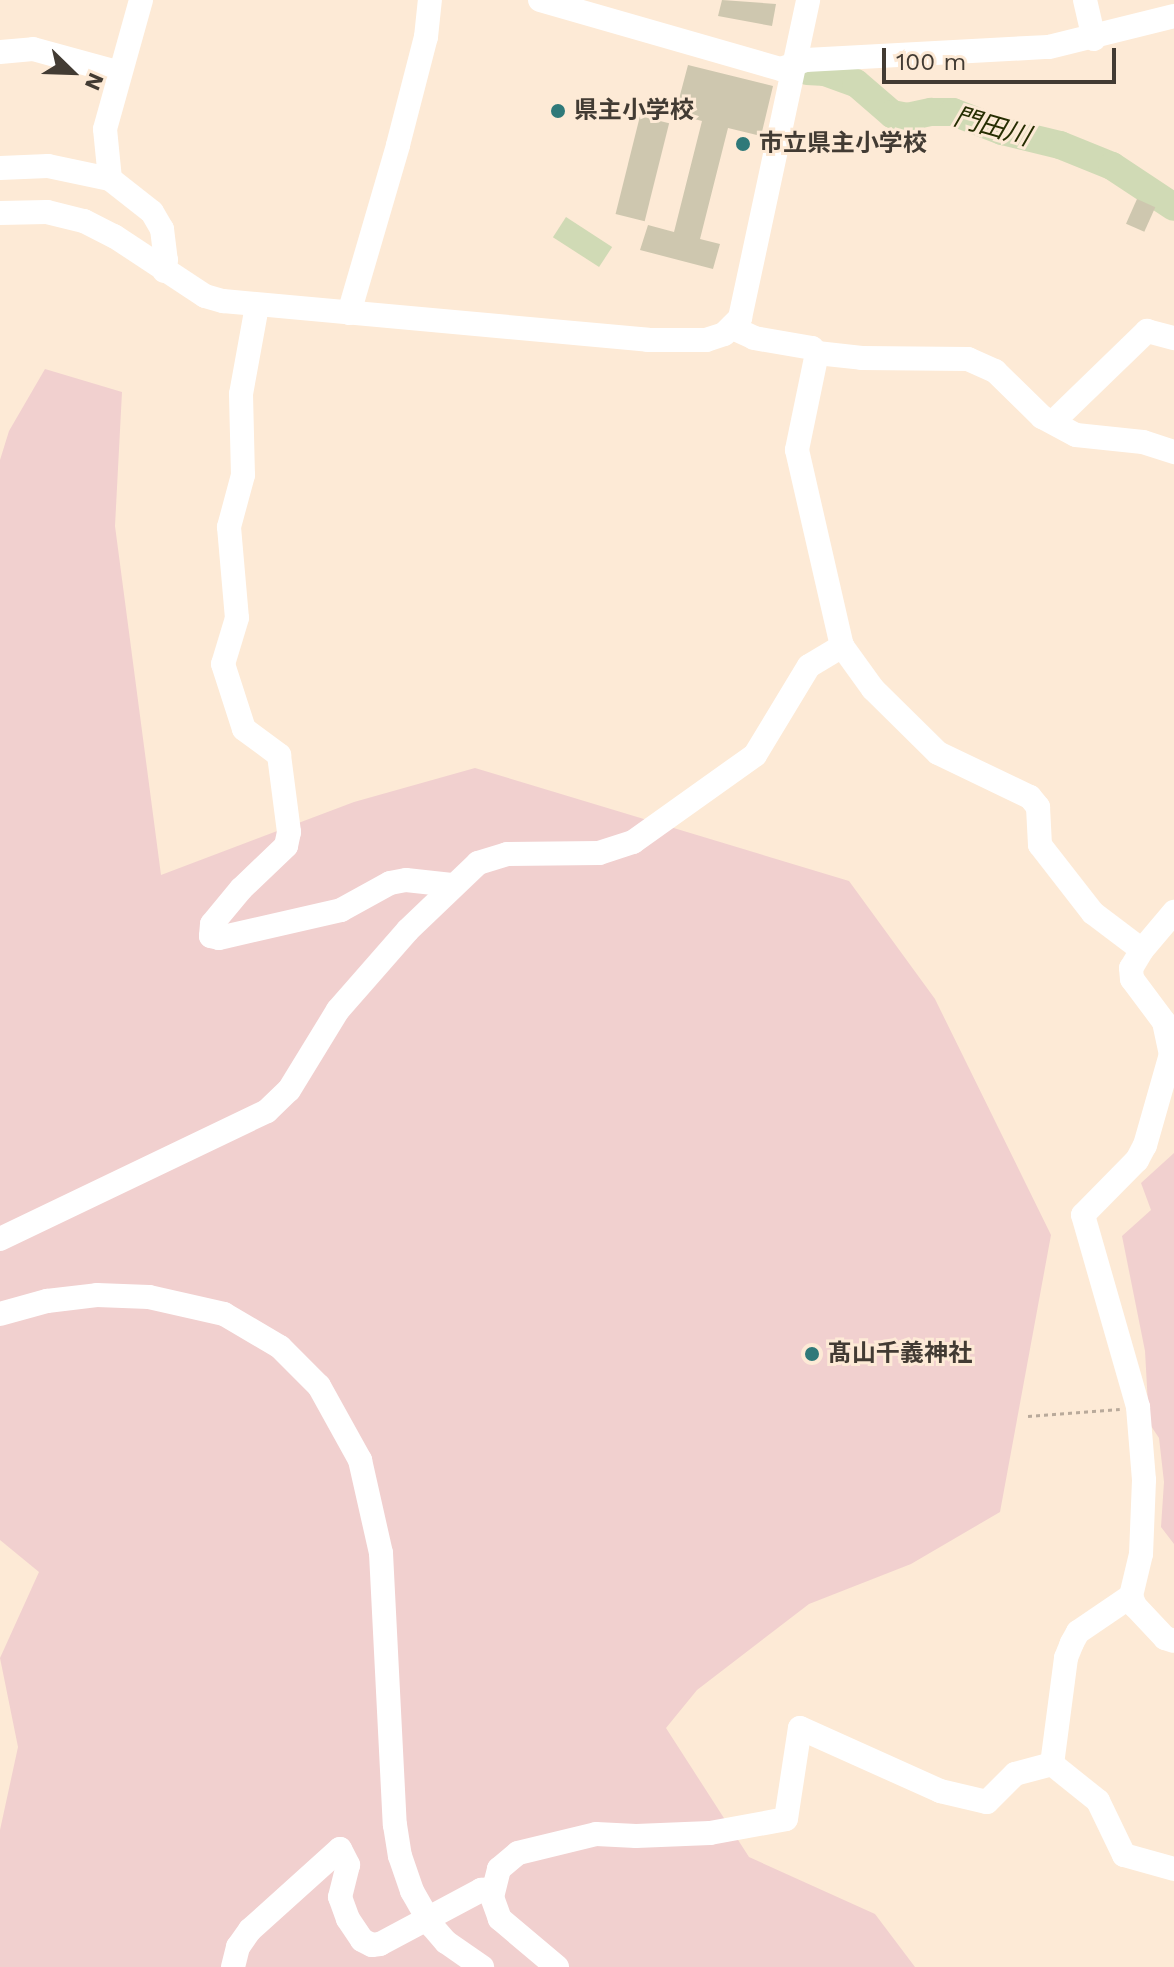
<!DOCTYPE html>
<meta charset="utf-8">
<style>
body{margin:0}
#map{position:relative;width:1174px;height:1967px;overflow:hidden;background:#fdead6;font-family:"Work Sans","Noto Sans JP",sans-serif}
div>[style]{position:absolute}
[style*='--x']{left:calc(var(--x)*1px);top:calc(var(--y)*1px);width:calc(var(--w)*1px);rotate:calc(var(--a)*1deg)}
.green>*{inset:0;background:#f1d0cf}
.water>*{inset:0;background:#d0dab5;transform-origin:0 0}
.river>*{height:28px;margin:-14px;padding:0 14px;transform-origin:14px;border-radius:14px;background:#d0dab5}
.building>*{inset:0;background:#cec7af;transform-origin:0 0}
.path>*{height:3px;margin-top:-1.5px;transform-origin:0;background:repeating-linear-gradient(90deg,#b9aa9b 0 4px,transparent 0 8px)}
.minor>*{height:24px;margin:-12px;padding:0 12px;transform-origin:12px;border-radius:12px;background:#fff}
.dots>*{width:22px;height:22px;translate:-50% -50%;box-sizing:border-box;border:4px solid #fdead6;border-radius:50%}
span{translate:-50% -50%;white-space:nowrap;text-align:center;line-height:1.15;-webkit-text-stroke:6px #fdead6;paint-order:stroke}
.poi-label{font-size:24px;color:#423b33;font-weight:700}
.left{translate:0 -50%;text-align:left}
.water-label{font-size:26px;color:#262e02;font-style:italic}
.north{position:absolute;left:32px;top:32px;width:80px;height:80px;-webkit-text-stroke:6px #fdead6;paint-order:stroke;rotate:113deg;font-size:22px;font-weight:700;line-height:32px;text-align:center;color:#423b33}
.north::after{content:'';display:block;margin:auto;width:28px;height:36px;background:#423b33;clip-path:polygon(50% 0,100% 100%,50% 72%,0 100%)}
.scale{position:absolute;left:882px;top:48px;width:234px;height:36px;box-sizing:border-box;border:4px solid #423b33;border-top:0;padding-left:10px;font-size:24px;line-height:28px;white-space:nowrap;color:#423b33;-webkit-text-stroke:6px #fdead6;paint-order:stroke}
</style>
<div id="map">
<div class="green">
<i style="clip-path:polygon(45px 369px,122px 392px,115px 526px,161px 875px,354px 802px,475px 768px,849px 881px,935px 999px,1051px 1235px,1000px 1512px,911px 1564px,809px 1604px,697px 1690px,666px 1728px,749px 1857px,875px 1914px,915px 1967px,0 1967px,0 1830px,18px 1747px,0 1658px,39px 1572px,0 1540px,0 460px,9px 431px)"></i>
<i style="clip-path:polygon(1174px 1153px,1174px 1544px,1161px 1527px,1164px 1482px,1159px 1438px,1149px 1423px,1145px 1351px,1122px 1236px,1151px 1210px,1141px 1183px)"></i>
</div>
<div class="water">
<i style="left:566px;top:217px;width:55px;height:24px;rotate:33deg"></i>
</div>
<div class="river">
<i style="--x:807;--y:71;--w:18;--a:3"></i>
<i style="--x:825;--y:72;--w:33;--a:20"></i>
<i style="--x:856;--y:83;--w:48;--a:40.7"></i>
<i style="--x:892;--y:114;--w:15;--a:11"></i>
<i style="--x:907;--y:117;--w:25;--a:-12"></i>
<i style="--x:931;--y:112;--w:22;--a:0"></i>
<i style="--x:953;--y:112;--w:53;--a:21.2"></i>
<i style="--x:1002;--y:131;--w:60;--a:13.6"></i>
<i style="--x:1060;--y:145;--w:56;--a:22"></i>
<i style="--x:1112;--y:166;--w:74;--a:33.5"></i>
</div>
<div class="building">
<i style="clip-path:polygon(722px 0,776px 4px,772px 26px,718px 16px)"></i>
<i style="clip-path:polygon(688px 65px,773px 86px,761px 136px,728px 128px,700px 239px,720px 244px,713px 269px,640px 250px,648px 225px,674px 232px,702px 121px,675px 114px)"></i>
<i style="left:640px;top:116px;width:30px;height:101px;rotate:14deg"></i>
<i style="left:1137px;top:199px;width:20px;height:27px;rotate:24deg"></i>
</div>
<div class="path">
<i style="--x:1028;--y:1416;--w:92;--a:-4.4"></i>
</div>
<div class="minor">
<i style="--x:540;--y:0;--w:251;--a:16"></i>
<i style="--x:781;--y:69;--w:27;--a:-20"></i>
<i style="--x:806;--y:60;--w:243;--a:-3.1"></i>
<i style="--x:1049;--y:47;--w:129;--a:-13.9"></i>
<i style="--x:1085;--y:0;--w:40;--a:77"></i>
<i style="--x:0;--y:52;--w:33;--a:-5"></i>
<i style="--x:33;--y:49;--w:90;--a:15.4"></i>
<i style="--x:0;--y:168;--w:48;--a:-2.4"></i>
<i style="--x:48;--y:166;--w:63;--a:11.8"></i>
<i style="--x:110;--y:179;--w:53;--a:38.2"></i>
<i style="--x:152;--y:212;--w:20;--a:60"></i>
<i style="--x:162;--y:229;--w:31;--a:83"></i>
<i style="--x:166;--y:260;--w:11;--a:100"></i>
<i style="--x:110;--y:179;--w:50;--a:-95.7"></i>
<i style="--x:105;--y:129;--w:134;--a:-74.4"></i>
<i style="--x:0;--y:213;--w:47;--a:-1.2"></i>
<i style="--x:47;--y:212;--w:38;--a:14"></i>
<i style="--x:84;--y:221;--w:34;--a:27"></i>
<i style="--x:114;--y:236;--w:109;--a:33.4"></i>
<i style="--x:205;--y:296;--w:19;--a:16"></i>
<i style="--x:223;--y:301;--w:427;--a:5.2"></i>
<i style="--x:648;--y:340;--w:58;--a:0"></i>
<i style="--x:706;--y:340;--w:19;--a:-18"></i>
<i style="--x:724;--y:334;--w:23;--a:-45"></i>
<i style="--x:740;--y:318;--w:325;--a:-77.9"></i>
<i style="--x:257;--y:306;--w:89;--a:100.3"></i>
<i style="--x:241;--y:394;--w:81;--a:88.6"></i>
<i style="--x:243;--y:475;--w:54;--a:105.1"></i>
<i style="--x:229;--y:527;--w:91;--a:85"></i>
<i style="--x:237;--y:618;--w:48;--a:106.9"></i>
<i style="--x:223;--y:664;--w:68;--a:72.1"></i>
<i style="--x:244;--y:729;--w:44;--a:36.6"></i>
<i style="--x:279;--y:755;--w:78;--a:82.6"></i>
<i style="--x:289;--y:832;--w:14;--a:102"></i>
<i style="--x:286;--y:846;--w:62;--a:136.3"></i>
<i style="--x:241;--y:889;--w:45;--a:129.6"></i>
<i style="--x:212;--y:924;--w:12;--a:95"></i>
<i style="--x:211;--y:936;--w:8;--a:14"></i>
<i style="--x:219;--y:938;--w:125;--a:-12.9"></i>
<i style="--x:341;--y:910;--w:56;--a:-28.9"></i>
<i style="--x:390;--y:883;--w:16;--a:-11"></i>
<i style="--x:406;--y:880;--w:46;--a:6.2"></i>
<i style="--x:349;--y:313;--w:175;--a:-73.7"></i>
<i style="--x:398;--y:145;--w:112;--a:-75.5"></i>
<i style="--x:426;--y:37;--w:37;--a:-84"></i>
<i style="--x:733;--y:328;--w:23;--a:25"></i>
<i style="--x:754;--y:338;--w:59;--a:9.8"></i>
<i style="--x:812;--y:348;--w:7;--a:45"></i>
<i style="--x:817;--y:353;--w:99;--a:101.7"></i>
<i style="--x:797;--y:450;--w:201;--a:77.1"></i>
<i style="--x:842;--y:646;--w:53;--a:54.2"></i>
<i style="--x:873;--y:689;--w:91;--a:44.6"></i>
<i style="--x:938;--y:753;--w:102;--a:25.6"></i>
<i style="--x:1030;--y:797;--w:13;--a:51"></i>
<i style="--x:1038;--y:807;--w:38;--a:87"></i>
<i style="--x:1040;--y:845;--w:86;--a:52.1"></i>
<i style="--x:1093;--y:913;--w:61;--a:37.1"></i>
<i style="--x:1142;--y:950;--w:50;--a:-49.9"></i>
<i style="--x:817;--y:353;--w:45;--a:6.3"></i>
<i style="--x:862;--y:358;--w:106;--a:0.5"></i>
<i style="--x:968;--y:359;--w:30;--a:24"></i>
<i style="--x:995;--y:371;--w:66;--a:44.4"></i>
<i style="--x:1042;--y:417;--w:38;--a:28"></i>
<i style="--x:1076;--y:435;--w:67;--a:6"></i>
<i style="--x:1143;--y:442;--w:33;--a:18"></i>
<i style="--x:1053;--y:422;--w:131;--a:-44.1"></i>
<i style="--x:1147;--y:331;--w:28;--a:15"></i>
<i style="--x:1142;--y:950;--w:21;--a:121"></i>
<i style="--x:1131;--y:968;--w:11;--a:85"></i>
<i style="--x:1132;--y:979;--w:54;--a:53.3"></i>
<i style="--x:1164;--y:1022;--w:33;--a:78"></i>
<i style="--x:1171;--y:1054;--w:95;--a:105.9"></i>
<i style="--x:1145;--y:1145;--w:17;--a:118"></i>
<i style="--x:1137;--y:1160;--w:77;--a:134.5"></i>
<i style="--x:1083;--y:1215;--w:200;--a:74"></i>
<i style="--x:1138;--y:1407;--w:73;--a:85.3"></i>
<i style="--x:1144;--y:1480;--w:74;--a:92.3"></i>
<i style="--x:1141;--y:1554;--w:43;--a:103.4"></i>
<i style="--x:1131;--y:1596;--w:64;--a:145.8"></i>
<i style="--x:1078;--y:1632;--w:13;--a:119"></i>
<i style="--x:1072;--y:1643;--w:16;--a:112"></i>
<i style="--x:1066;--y:1658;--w:107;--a:97.5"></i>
<i style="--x:1052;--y:1764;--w:59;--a:38.8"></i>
<i style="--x:1098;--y:1801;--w:60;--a:64.3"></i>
<i style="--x:1124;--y:1855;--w:52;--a:15.6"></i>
<i style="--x:0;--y:1239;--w:296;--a:-25.6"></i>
<i style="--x:267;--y:1111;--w:30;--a:-44"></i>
<i style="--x:289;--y:1090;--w:94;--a:-58.5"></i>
<i style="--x:338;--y:1010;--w:106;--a:-48.8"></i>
<i style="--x:408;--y:930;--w:97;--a:-43.7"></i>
<i style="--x:478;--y:863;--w:30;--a:-17"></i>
<i style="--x:507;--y:854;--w:92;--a:-0.6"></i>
<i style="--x:599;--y:853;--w:36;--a:-18"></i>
<i style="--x:633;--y:842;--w:150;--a:-35.5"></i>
<i style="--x:755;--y:755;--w:104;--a:-58.8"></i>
<i style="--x:809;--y:666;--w:39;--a:-31"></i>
<i style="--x:0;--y:1314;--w:49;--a:-15.5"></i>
<i style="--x:47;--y:1301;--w:50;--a:-6.8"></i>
<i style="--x:97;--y:1295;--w:52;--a:2.2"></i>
<i style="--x:149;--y:1297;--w:77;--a:12.8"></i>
<i style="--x:224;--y:1314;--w:65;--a:30.5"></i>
<i style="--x:280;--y:1347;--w:55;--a:45"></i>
<i style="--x:319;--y:1386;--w:85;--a:61"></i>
<i style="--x:360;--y:1460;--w:95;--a:77.3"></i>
<i style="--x:381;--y:1553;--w:272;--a:87.1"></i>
<i style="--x:395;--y:1825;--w:31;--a:81"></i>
<i style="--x:400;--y:1856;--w:37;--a:71"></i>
<i style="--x:412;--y:1891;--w:40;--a:60.3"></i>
<i style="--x:432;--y:1926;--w:21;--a:49"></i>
<i style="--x:446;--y:1942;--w:44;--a:34.8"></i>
<i style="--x:1131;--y:1596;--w:11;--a:68"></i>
<i style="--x:1135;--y:1606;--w:44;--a:46.8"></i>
<i style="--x:1165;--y:1638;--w:9;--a:18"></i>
<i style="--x:233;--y:1967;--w:21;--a:-76"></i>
<i style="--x:238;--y:1947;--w:21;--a:-55"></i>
<i style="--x:250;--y:1930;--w:121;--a:-42"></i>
<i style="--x:340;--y:1849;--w:18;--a:63"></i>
<i style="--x:348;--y:1865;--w:33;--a:104"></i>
<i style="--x:340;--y:1897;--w:23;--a:70"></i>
<i style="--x:348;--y:1919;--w:25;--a:56"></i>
<i style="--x:362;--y:1940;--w:11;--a:27"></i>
<i style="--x:372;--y:1945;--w:8;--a:-7"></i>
<i style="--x:380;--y:1944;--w:115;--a:-28.1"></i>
<i style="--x:481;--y:1890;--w:11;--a:-5"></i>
<i style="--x:557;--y:1967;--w:75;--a:-139.9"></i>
<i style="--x:500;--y:1919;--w:23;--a:-110"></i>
<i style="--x:492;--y:1897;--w:29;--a:-76"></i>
<i style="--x:499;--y:1869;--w:25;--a:-40"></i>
<i style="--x:518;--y:1853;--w:80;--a:-13.7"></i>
<i style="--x:596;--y:1834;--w:40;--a:2.9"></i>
<i style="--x:636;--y:1836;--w:74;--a:-2.3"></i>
<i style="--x:710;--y:1833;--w:77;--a:-10.4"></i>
<i style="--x:786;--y:1819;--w:92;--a:-81.3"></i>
<i style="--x:800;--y:1728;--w:154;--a:24.2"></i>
<i style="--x:940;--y:1791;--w:48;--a:13.2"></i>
<i style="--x:987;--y:1802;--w:40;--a:-45"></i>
<i style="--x:1015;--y:1774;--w:38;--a:-15"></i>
</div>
<div class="dots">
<i style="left:558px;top:111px;background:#2f7979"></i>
<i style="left:743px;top:144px;background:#2f7979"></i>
<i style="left:812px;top:1354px;background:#2f7979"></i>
</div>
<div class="poi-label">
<span class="left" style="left:574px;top:111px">県主小学校</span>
<span class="left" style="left:759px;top:144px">市立県主小学校</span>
<span class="left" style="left:828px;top:1354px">髙山千義神社</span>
</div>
<div class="water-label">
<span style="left:992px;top:127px;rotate:16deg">門田川</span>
</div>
<div class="north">N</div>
<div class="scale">100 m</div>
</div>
